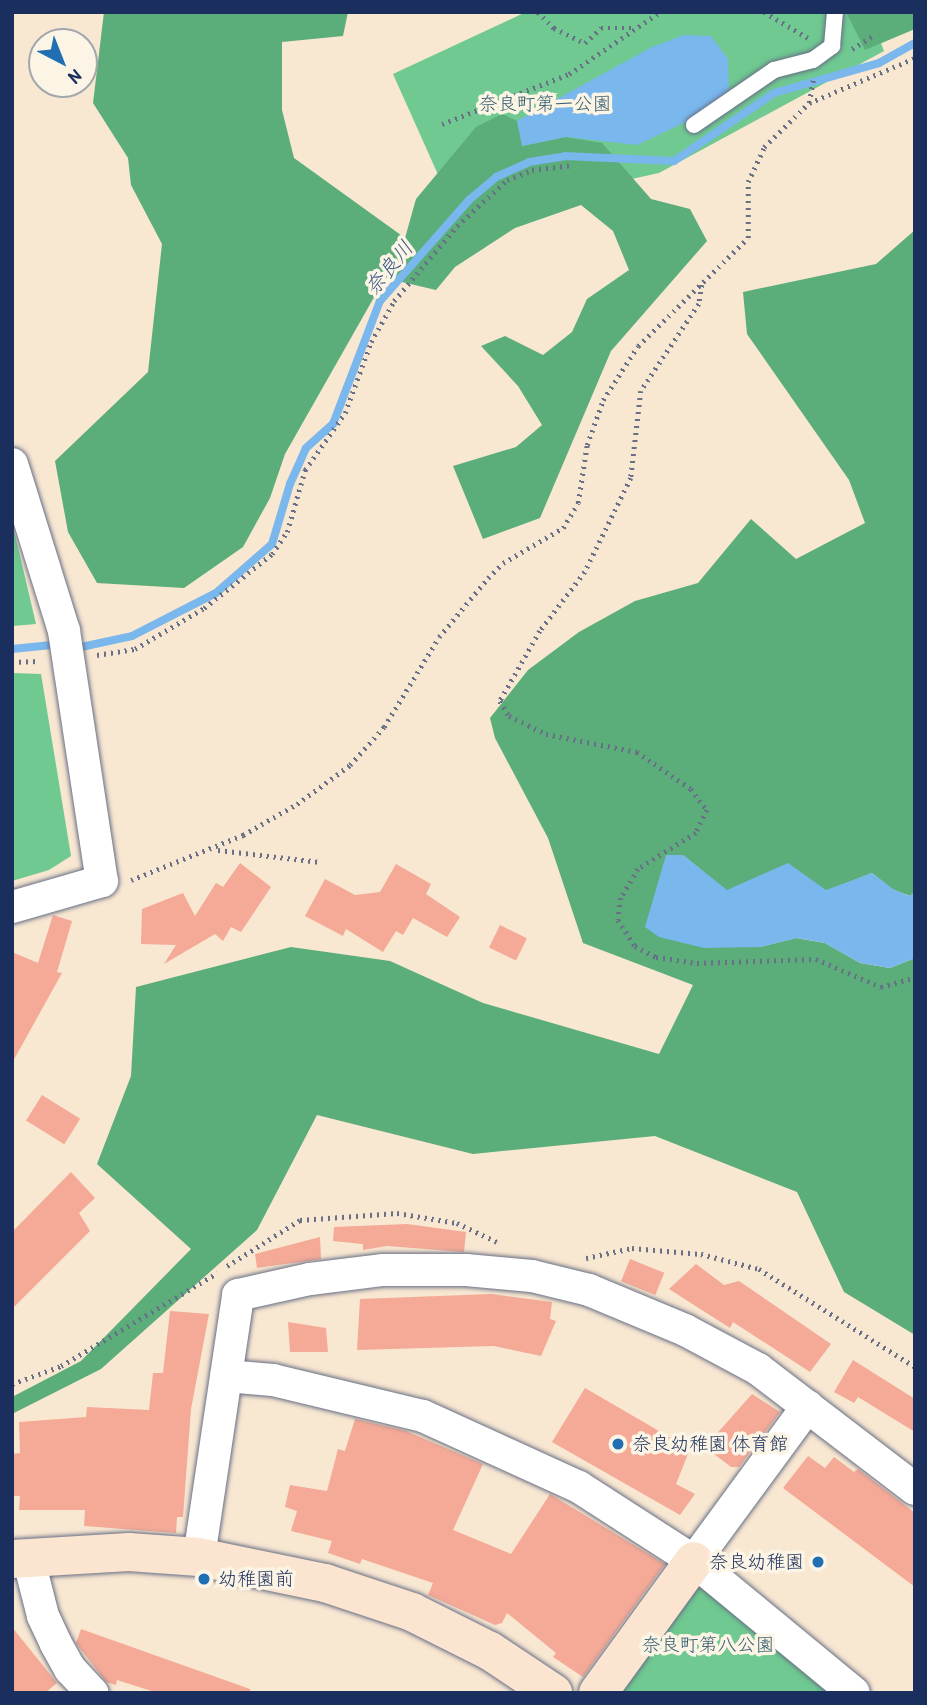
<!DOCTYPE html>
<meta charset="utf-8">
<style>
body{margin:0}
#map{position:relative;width:927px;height:1705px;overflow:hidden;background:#f8e7d1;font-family:"Patrick Hand","Klee One",sans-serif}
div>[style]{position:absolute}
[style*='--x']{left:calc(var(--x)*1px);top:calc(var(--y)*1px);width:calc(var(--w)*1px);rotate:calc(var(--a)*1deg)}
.green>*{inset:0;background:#6fc990}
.forest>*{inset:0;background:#5bad7a}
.water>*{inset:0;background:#79b7ec}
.stream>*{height:8px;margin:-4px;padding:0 4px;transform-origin:4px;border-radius:4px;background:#79b7ec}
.building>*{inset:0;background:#f4aa97;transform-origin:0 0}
.path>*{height:4.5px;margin-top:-2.25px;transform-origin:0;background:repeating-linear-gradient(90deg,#686f86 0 2px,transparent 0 7px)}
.roads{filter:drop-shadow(0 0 2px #686f86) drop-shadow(0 0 2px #686f86)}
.lane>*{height:16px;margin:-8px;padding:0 8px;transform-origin:8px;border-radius:8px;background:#fff}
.street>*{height:32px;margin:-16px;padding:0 16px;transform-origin:16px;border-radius:16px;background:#fff}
.secondary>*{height:38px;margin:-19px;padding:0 19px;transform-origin:19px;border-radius:19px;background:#fce5d0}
.dots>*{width:19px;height:19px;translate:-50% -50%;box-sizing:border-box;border:4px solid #fcf5e5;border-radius:50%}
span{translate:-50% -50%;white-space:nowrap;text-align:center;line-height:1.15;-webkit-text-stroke:7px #fcf5e5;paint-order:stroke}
.park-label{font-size:19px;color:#345d6d}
.poi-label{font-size:19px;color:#1b2f5e}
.left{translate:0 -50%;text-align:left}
.right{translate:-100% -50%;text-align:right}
.water-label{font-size:21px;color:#375889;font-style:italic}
.frame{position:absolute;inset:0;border:14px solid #1b2f5e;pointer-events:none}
.north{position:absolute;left:28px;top:28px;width:70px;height:70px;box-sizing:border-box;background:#fcf5e5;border:2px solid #a2a6af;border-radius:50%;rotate:138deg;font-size:19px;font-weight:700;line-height:28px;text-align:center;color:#1b2f5e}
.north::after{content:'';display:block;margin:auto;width:24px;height:32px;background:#1f6fb2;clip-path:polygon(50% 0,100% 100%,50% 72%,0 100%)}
</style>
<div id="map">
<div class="green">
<div style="clip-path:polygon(526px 12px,869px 12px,884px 51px,659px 173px,457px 217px,393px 74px)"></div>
<div style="clip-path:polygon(12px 522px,36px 624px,12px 626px)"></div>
<div style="clip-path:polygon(12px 673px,41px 674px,71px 856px,49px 870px,12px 881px)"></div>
<div style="clip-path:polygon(693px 1586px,709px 1586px,841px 1693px,612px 1693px)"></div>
</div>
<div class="forest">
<div style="clip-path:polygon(104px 12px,348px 12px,343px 36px,282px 42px,282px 110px,294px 158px,405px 238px,416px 199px,476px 127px,502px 114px,517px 121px,523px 146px,566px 137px,602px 143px,651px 199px,690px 209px,707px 241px,611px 351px,540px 518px,483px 539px,453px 466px,516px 447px,542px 425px,518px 386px,481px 346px,505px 336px,543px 355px,572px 332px,587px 299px,629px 270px,613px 231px,581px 205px,515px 228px,455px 267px,436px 290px,385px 278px,285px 454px,270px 498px,243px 547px,184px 588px,97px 583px,68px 532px,55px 461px,148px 372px,162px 244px,131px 185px,128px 158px,93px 103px)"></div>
<div style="clip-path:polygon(846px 12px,915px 12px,915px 29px,865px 50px)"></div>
<div style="clip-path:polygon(915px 230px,915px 892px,910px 896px,892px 889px,872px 873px,826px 891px,788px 864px,727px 891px,683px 855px,760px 947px,796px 938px,825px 943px,860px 963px,890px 968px,915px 958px,915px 1335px,844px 1292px,797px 1192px,655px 1136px,473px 1154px,317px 1115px,257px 1230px,101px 1369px,12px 1414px,12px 1397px,81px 1361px,191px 1249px,97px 1164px,131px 1076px,136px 987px,291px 947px,390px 961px,483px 1003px,659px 1054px,693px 985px,583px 943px,548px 838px,495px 738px,490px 718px,528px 670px,579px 632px,635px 601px,698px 583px,751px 519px,796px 559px,865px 523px,849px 480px,747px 334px,743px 292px,876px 264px)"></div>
</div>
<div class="water">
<div style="clip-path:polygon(684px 35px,711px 36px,728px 59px,729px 89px,709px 111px,637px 145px,566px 137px,522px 146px,517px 121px,652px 47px)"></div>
<div style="clip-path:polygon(666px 855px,683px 855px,727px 890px,788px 863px,826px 890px,872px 873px,893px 889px,909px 896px,915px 892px,915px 958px,890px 968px,860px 963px,825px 943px,797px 938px,760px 947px,704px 948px,659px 937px,645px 927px)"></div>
</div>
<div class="stream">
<div style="--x:12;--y:649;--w:40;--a:-5.7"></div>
<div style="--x:52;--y:645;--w:9;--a:21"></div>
<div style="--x:72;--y:649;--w:61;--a:-12.2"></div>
<div style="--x:132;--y:636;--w:94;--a:-27.1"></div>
<div style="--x:216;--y:593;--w:74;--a:-41.2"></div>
<div style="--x:272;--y:544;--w:63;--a:-73.3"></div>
<div style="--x:290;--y:484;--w:39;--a:-66"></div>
<div style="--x:306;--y:448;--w:36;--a:-42"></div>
<div style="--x:333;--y:424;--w:132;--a:-69.1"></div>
<div style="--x:380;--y:301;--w:135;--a:-48.6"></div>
<div style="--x:469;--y:200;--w:35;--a:-40"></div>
<div style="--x:496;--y:177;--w:36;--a:-24"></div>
<div style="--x:529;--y:162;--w:36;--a:-9"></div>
<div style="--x:565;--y:156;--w:109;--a:2.6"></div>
<div style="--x:674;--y:161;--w:121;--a:-34.2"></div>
<div style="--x:774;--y:93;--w:109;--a:-15.9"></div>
<div style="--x:879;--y:63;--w:41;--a:-29.1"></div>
</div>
<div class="building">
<div style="clip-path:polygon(240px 863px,271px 887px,241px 932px,231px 927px,223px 941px,215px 934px,164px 964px,176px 945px,141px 944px,142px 909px,183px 893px,195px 916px,216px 883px,223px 887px)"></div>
<div style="clip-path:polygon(396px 864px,431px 884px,426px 894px,460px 917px,447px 937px,413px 918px,403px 935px,396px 931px,383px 952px,346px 929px,343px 936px,305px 916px,325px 879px,355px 895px,380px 892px)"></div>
<div style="clip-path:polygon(53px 915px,72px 921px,57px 972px,62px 973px,12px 1063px,12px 952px,38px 963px)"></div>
<div style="left:500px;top:925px;width:30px;height:25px;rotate:26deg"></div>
<div style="left:42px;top:1095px;width:45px;height:30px;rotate:32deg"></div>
<div style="clip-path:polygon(71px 1172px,95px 1198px,79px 1213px,90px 1231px,12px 1309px,12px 1232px)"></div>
<div style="clip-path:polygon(407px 1224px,466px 1232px,464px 1252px,387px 1246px,363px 1250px,363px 1244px,333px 1241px,334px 1227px)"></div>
<div style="clip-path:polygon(320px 1237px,321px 1259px,257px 1268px,255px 1254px)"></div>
<div style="left:630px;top:1259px;width:37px;height:24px;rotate:22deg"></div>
<div style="clip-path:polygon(696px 1264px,724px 1285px,739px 1281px,831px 1344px,810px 1372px,733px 1322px,730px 1328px,669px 1289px)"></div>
<div style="clip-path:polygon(491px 1294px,552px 1302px,550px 1319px,556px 1321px,541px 1356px,494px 1346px,357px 1350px,360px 1299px)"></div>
<div style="clip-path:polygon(170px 1311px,209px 1314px,191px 1409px,183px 1517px,177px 1517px,176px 1533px,84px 1526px,85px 1510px,19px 1510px,20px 1496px,12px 1496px,12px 1454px,20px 1453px,19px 1422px,86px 1417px,87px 1407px,149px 1410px,153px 1373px,163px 1373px)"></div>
<div style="clip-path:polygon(288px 1322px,326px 1328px,328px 1352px,290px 1352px)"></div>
<div style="clip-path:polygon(853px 1360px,915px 1399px,915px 1432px,858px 1397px,854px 1403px,834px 1392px)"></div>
<div style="clip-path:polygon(585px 1388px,690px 1449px,676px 1484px,695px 1494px,680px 1515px,552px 1442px)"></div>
<div style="clip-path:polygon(752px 1394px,780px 1412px,739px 1467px,731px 1467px,705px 1447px)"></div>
<div style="clip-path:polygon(355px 1419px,406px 1431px,483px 1464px,453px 1530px,511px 1554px,550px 1494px,665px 1564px,583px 1677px,553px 1657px,556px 1653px,507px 1613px,502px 1623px,495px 1625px,428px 1595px,433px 1583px,362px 1559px,360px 1564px,328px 1553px,332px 1541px,291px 1531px,297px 1511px,285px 1507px,290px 1485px,327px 1491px,338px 1449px,345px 1451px)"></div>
<div style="clip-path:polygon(808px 1456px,825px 1468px,834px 1457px,854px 1472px,858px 1469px,915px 1513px,915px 1587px,783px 1488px)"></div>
<div style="clip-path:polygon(12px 1627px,57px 1683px,45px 1693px,12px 1693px)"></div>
<div style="clip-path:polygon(81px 1629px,250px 1689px,250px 1693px,158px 1693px,117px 1680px,116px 1685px,106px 1682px,76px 1643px)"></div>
</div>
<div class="path">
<div style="--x:538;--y:12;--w:23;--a:45"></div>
<div style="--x:554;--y:28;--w:34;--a:26"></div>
<div style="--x:585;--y:43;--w:22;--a:-43"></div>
<div style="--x:601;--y:28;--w:32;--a:0"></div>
<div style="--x:764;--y:12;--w:51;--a:30.6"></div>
<div style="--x:852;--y:49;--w:26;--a:-32"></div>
<div style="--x:809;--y:103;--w:23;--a:-80"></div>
<div style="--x:442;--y:124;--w:136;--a:-21.5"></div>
<div style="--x:569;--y:74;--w:110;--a:-34.3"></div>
<div style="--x:702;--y:285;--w:19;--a:99"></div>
<div style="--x:699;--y:304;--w:105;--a:123.7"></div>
<div style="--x:641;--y:391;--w:88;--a:96.6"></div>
<div style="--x:631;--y:478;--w:105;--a:116.1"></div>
<div style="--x:585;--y:572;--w:74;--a:127.3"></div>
<div style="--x:540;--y:631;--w:81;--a:119.7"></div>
<div style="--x:500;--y:701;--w:17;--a:59"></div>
<div style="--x:509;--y:716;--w:41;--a:25.9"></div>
<div style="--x:546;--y:734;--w:93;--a:11.2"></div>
<div style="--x:637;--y:752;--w:65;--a:34.4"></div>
<div style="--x:691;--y:789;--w:26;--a:53"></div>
<div style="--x:707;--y:810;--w:25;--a:116"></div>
<div style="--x:696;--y:833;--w:68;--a:148.2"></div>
<div style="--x:638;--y:869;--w:34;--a:120"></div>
<div style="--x:621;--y:898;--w:22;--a:98"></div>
<div style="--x:618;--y:920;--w:31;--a:57"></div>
<div style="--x:635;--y:946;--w:24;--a:28"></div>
<div style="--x:656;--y:957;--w:41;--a:8.3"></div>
<div style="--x:697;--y:963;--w:119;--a:-1.9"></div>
<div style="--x:816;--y:959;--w:71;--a:23.3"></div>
<div style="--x:881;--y:987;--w:35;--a:-16"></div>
<div style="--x:97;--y:655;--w:38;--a:-9"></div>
<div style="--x:135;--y:649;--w:80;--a:-30.7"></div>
<div style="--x:204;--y:608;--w:87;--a:-38.5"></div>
<div style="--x:272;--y:554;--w:27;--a:-56"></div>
<div style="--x:287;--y:532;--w:65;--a:-73.8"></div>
<div style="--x:305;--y:470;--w:70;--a:-54.9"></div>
<div style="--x:345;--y:413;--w:76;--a:-69.9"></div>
<div style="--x:371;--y:342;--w:47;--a:-60.7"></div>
<div style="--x:394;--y:301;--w:98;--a:-50"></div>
<div style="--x:457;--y:226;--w:68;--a:-42.6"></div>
<div style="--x:507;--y:180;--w:27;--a:-22"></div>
<div style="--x:532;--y:170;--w:39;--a:-7"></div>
<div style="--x:12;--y:662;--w:27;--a:-2"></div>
<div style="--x:218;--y:850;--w:103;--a:6.7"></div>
<div style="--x:131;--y:880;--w:121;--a:-21.9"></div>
<div style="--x:243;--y:835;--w:62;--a:-29.9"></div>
<div style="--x:297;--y:804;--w:66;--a:-36.3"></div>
<div style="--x:350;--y:765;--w:51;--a:-48.2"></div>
<div style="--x:384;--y:727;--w:105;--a:-58.6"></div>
<div style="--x:439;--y:637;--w:77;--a:-50.3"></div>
<div style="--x:488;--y:578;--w:21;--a:-45"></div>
<div style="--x:503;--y:563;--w:69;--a:-30.3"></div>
<div style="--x:563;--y:528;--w:29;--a:-59"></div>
<div style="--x:578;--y:503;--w:59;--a:-81.2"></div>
<div style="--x:587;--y:445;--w:48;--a:-70.4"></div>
<div style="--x:603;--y:400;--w:64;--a:-57.1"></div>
<div style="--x:638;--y:346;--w:154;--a:-44.5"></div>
<div style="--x:748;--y:238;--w:56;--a:-90"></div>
<div style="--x:748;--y:182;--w:38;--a:-65"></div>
<div style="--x:764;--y:147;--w:63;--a:-44.4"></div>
<div style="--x:809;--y:103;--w:115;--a:-23"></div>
<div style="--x:586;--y:1258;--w:47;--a:-12.3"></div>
<div style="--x:632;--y:1248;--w:69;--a:5"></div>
<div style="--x:701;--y:1254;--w:60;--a:14.5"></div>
<div style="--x:759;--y:1269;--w:184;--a:32.1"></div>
<div style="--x:227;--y:1266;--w:86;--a:-32.2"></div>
<div style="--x:300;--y:1220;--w:97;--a:-4.1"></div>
<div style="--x:397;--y:1213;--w:61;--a:9.5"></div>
<div style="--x:457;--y:1223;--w:44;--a:25.4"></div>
<div style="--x:12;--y:1384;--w:52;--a:-20.2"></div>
<div style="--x:61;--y:1366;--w:182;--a:-30.8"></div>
</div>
<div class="roads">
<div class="lane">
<div style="--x:694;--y:125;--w:97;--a:-34.5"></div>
<div style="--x:774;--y:70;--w:40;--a:-14.4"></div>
<div style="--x:813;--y:60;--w:24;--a:-36"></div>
<div style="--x:832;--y:46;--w:34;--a:-85"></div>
</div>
<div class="street">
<div style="--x:12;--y:464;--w:175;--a:72.7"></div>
<div style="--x:64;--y:631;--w:253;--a:81.4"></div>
<div style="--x:102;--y:881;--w:94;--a:163.9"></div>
<div style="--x:226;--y:1376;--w:47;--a:4.9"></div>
<div style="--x:273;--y:1380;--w:154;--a:13.5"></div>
<div style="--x:423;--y:1416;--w:171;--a:24.5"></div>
<div style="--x:579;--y:1487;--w:137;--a:32.8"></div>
<div style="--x:694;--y:1561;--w:207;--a:39.5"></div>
<div style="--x:28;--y:1557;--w:61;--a:75.7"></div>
<div style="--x:43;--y:1616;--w:31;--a:65"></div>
<div style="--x:56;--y:1644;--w:29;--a:61"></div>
<div style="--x:70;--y:1669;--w:33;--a:47"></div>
<div style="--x:199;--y:1557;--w:265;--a:-81.5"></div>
<div style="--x:238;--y:1295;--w:74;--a:-12.5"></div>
<div style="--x:310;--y:1279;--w:74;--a:-7"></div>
<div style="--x:383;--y:1270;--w:83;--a:0"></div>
<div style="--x:466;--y:1270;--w:66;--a:5.2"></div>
<div style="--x:532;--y:1276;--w:59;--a:13.8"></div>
<div style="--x:589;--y:1290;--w:104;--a:22.6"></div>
<div style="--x:685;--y:1330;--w:83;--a:28.1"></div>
<div style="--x:758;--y:1369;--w:198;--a:37.4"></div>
<div style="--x:694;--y:1561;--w:192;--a:-53.7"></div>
</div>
<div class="secondary">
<div style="--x:12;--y:1559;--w:117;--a:-3.4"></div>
<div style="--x:129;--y:1552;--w:70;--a:4.1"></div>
<div style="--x:199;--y:1557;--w:129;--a:11.7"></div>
<div style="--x:325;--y:1583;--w:92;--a:18.4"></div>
<div style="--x:412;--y:1612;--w:87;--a:26.6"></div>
<div style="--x:490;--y:1651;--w:76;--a:33.7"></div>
<div style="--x:598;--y:1693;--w:163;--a:-54"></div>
</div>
</div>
<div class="dots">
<div style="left:618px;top:1444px;background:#1f6fb2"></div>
<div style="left:818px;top:1562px;background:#1f6fb2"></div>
<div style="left:204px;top:1579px;background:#1f6fb2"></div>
</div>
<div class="park-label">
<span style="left:545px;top:104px">奈良町第一公園</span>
<span style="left:708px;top:1645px">奈良町第八公園</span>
</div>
<div class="poi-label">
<span class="left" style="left:632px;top:1444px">奈良幼稚園 体育館</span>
<span class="right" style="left:804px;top:1562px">奈良幼稚園</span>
<span class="left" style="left:218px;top:1579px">幼稚園前</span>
</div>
<div class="water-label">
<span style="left:389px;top:268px;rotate:-51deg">奈良川</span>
</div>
<div class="frame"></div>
<div class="north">N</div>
</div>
